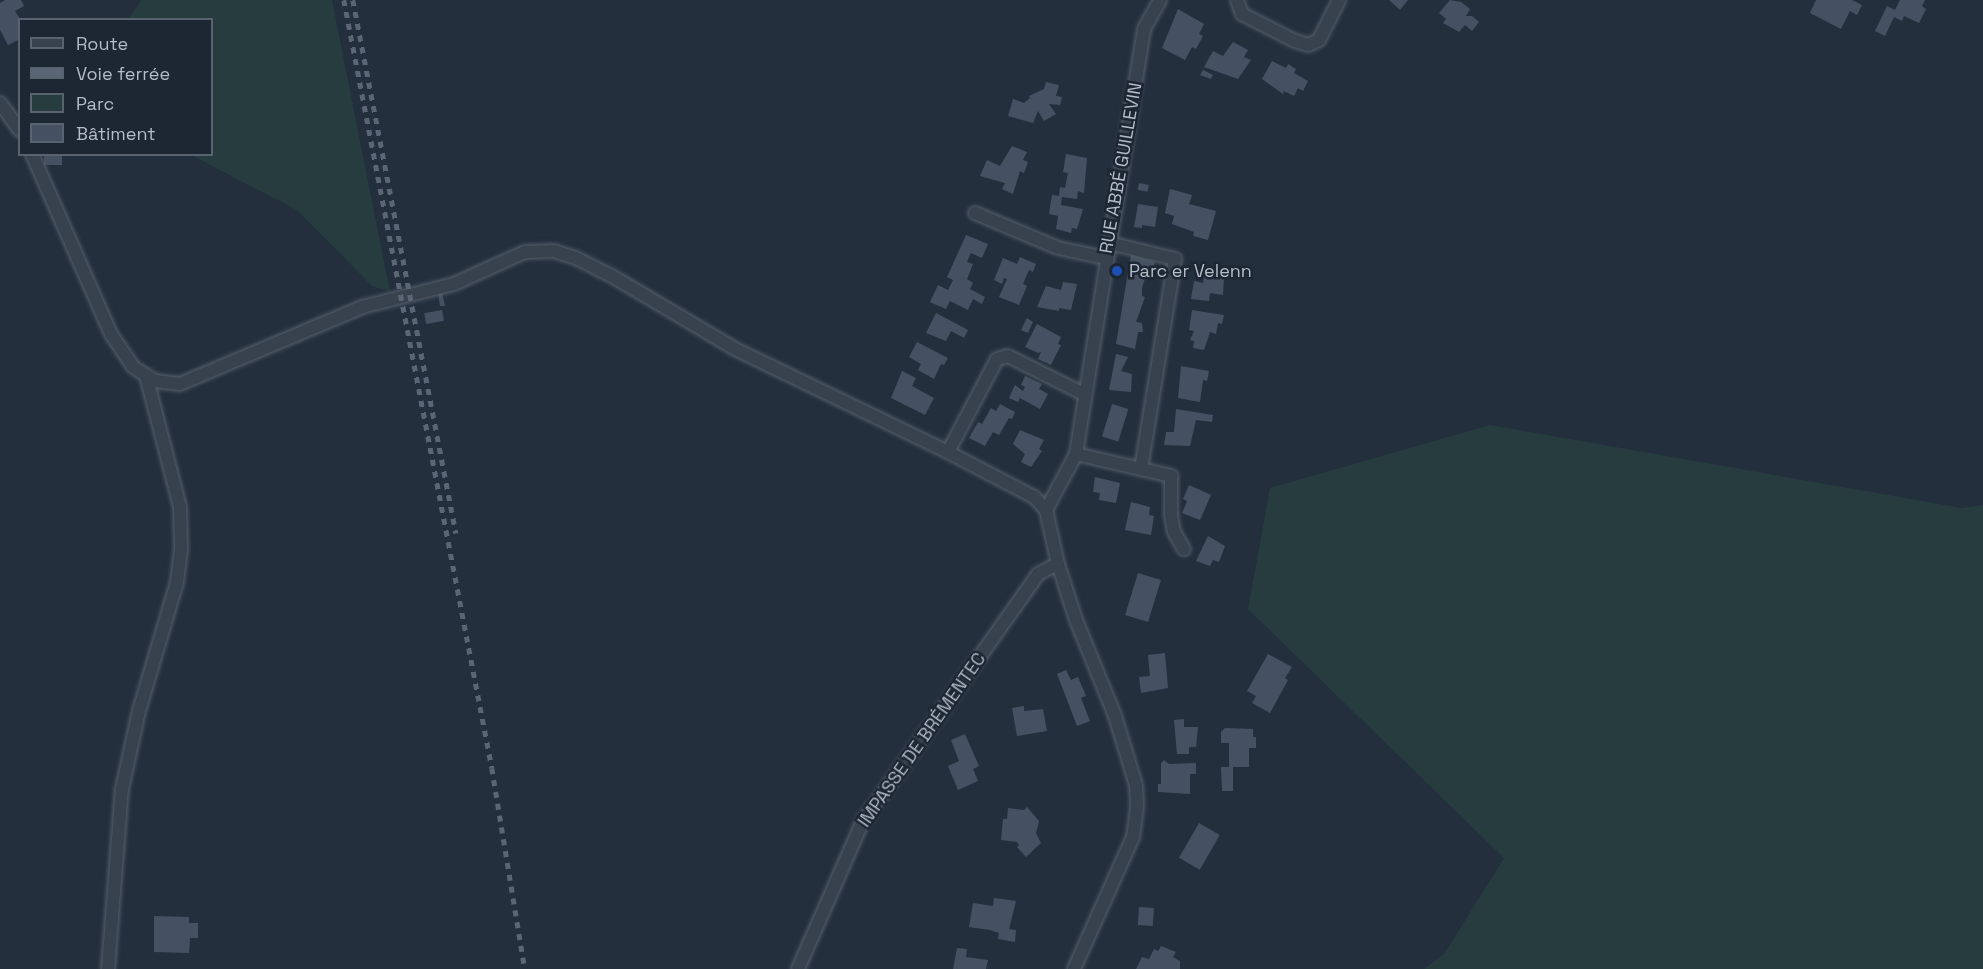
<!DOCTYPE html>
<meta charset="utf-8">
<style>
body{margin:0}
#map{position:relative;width:1983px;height:969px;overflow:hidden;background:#242f3e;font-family:"Space Grotesk",sans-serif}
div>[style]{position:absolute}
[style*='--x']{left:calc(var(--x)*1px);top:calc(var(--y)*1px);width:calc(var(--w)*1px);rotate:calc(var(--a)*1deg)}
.green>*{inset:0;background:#263c3f}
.building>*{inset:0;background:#455162;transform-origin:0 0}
.roads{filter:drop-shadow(0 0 2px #565f6c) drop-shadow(0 0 2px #565f6c)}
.minor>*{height:12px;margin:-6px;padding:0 6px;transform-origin:6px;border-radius:6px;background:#38414e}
.rail>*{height:4.5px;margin-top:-2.25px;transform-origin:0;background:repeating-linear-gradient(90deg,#5a6575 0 6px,transparent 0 12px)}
.dots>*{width:16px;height:16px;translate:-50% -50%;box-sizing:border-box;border:3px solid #1d2633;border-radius:50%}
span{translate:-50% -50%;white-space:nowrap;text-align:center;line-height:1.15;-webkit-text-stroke:5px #1d2633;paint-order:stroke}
.street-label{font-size:18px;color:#b4bcc9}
.poi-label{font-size:18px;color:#b4bcc9}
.left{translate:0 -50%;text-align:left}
.legend{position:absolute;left:18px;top:18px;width:195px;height:138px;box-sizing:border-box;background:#1d2633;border:2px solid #59626f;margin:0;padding:8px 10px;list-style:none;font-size:18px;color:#b4bcc9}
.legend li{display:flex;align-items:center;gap:12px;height:30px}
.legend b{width:30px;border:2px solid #59626f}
</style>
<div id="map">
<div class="green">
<div style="clip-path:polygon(142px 0,332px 0,390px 292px,372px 286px,297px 210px,191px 155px,212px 154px,212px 20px,128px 19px)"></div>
<div style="clip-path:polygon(1490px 425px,1962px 508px,1983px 505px,1983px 969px,1424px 969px,1444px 954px,1504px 858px,1248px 609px,1270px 488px)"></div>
</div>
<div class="building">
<div style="clip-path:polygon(5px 0,21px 0,24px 6px,15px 11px,20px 19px,20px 39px,8px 45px,0 30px,0 3px)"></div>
<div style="clip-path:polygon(1389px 0,1408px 0,1400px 10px)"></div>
<div style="clip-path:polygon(1450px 0,1461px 2px,1470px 9px,1466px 16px,1472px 16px,1479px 22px,1472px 31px,1465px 25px,1459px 32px,1443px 23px,1446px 19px,1439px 13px)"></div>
<div style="clip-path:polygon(1816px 0,1852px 0,1862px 5px,1857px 15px,1850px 11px,1841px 29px,1810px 13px)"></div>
<div style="clip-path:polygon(1900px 0,1925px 0,1922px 6px,1926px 9px,1919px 23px,1904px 16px,1902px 21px,1894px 17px,1885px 36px,1875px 31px,1887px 6px,1895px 10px)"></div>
<div style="clip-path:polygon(1178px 9px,1204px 24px,1199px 34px,1203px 36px,1196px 49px,1192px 47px,1185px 60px,1162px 48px)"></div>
<div style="clip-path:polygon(1233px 42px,1248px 50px,1244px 57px,1251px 60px,1238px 79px,1204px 67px,1213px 51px,1223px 56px)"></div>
<div style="clip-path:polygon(1272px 61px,1286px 68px,1288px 64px,1296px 69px,1294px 73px,1308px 81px,1303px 91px,1298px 88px,1294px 96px,1284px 91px,1283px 94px,1262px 79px)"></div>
<div style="clip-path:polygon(1203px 70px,1213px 75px,1211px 79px,1200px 75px)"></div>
<div style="clip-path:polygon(1046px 82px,1059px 85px,1056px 96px,1062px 97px,1060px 105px,1049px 104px,1056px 114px,1044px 121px,1038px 111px,1033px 123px,1008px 116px,1013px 99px,1024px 103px,1030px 98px,1029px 96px,1044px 89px)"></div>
<div style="clip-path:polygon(1012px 146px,1027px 152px,1023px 160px,1028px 162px,1024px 173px,1020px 171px,1013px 194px,1002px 189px,1005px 183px,980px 176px,987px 160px,1000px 166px)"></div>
<div style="left:44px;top:154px;width:18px;height:11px"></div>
<div style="clip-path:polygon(1066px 154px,1087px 158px,1084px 193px,1078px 191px,1077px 199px,1062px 197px,1061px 205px,1083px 209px,1077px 229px,1072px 228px,1071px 233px,1056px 229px,1058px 216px,1049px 214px,1052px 195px,1059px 196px,1060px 187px,1065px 188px,1068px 173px,1063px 172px)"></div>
<div style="left:1139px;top:183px;width:10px;height:7px;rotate:11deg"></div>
<div style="clip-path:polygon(1170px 189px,1192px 195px,1189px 204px,1216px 211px,1208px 240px,1193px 236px,1194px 232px,1172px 224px,1174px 216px,1165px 213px)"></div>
<div style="clip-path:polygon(1138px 204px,1158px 207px,1155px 227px,1142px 225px,1142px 228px,1134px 227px)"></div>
<div style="clip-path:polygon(966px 235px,988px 244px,982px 258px,971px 253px,967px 262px,973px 264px,967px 279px,973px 283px,970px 289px,985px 297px,982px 304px,973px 299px,968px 310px,950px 301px,946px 309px,930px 302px,938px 285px,948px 290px,953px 280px,947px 277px)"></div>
<div style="clip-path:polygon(1131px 255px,1155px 262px,1152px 273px,1147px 272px,1142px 288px,1142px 296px,1145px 297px,1136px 322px,1142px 323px,1143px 332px,1138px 332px,1135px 349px,1116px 344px)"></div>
<div style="clip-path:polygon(1020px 257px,1036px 264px,1033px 272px,1029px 270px,1023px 284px,1027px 286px,1019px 305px,999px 297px,1007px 279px,1004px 278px,1002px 284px,994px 280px,1003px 258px,1017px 264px)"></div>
<div style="clip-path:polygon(1205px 271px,1224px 276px,1223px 295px,1210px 293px,1209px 301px,1191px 299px,1194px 281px,1203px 283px)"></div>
<div style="clip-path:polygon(1063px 282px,1077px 284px,1071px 310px,1059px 308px,1059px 311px,1037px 307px,1046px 286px,1061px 290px)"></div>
<div style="clip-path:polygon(442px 292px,445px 306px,440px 306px,438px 293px)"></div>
<div style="left:442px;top:310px;width:11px;height:18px;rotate:80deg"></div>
<div style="clip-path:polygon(1192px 310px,1224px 315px,1222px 324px,1218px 323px,1216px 334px,1210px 332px,1204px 350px,1193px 348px,1194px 341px,1190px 340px,1194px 331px,1189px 330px)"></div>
<div style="clip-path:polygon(936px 313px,968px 330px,964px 338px,951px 331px,946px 341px,926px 333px)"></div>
<div style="clip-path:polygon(1027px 318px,1033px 322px,1028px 333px,1021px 330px)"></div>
<div style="clip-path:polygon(1037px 324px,1061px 337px,1058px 344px,1061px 345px,1051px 365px,1038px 359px,1041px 352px,1038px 353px,1025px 347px)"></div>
<div style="clip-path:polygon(917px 342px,948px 358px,944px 365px,941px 364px,934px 379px,918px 370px,921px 364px,909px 357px)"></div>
<div style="clip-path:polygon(1116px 354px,1128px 357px,1121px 371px,1132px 374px,1131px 392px,1109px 390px)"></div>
<div style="clip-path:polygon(1181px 366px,1209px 371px,1207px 381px,1203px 380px,1200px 402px,1178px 398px)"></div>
<div style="clip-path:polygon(902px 371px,916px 378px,912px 386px,934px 398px,925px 415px,891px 398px)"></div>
<div style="clip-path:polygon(1025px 376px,1042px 384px,1039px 389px,1048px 394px,1040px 409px,1020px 398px,1018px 402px,1009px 398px,1015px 385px,1023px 391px,1025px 387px,1021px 385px)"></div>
<div style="clip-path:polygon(1000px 404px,1015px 412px,1012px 419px,1009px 418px,999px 435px,993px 432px,985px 446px,969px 438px,978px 422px,982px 424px,991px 408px,996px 411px)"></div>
<div style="left:1112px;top:404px;width:17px;height:34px;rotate:17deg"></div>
<div style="clip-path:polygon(1176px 409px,1213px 415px,1212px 422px,1196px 420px,1190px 446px,1164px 445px,1166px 432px,1174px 432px)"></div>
<div style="clip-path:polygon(1020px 430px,1044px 440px,1039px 449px,1042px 451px,1031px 467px,1021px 462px,1025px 454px,1013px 444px)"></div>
<div style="clip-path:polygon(1095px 477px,1120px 483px,1116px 503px,1099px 500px,1100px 493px,1093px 492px)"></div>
<div style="clip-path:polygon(1189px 485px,1211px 495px,1200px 520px,1182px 513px,1187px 501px,1183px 499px)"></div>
<div style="clip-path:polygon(1131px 502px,1150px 507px,1149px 515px,1154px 516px,1151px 535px,1125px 530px)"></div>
<div style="clip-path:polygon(1208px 536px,1225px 546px,1219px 562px,1213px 560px,1210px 566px,1196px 561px)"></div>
<div style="left:1138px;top:573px;width:24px;height:44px;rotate:17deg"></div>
<div style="clip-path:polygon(1165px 653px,1168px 688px,1141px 693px,1139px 677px,1150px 676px,1148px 655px)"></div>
<div style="clip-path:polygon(1268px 654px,1292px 667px,1285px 678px,1288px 680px,1270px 713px,1252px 703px,1256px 696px,1247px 691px)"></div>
<div style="clip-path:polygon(1066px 670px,1071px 680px,1078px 677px,1086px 696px,1081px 698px,1090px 721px,1077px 726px,1057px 674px)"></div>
<div style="clip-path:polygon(1024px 706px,1024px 711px,1043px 709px,1047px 731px,1017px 736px,1012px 708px)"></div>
<div style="clip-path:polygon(1184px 719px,1184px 727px,1198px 727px,1196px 747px,1189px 747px,1189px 754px,1177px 754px,1174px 720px)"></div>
<div style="clip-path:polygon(1225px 728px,1253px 729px,1253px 737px,1256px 737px,1256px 748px,1249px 748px,1249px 767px,1233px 767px,1233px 791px,1222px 791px,1221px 767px,1229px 767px,1229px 743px,1221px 743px,1221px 732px)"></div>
<div style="clip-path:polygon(965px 734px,979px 766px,973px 769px,978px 781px,958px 790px,948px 766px,959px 761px,951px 740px)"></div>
<div style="clip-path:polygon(1164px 760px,1169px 764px,1196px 763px,1196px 774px,1190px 774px,1190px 794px,1158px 792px,1158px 784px,1161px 784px,1161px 763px)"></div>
<div style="clip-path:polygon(1027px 807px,1039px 821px,1036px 833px,1041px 843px,1026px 857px,1017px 847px,1019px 845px,1017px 842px,1001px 840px,1003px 819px,1007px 819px,1008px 808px,1024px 810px)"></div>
<div style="left:1199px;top:823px;width:24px;height:40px;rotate:30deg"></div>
<div style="clip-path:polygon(994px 898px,1016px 901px,1009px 929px,1016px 930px,1015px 942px,998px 939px,999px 933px,990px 930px,969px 927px,973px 903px,993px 906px)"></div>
<div style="left:1139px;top:907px;width:15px;height:18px;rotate:4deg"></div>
<div style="clip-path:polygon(154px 916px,189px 917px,189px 923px,198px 923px,198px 938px,190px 938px,189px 953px,154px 952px)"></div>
<div style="clip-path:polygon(1161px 946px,1176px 952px,1173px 957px,1180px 961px,1180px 969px,1136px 969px,1142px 957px,1149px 959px,1154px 949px,1158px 951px)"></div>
<div style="clip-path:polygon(957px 948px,967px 949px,966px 957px,988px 960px,986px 969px,953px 969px)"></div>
</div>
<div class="roads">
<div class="minor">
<div style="--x:1237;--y:0;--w:15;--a:70"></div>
<div style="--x:1242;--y:14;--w:59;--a:27"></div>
<div style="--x:1295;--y:41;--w:14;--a:17"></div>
<div style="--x:1308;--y:45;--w:12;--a:-24"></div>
<div style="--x:1319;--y:40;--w:45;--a:-63.4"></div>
<div style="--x:0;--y:103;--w:34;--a:54"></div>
<div style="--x:32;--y:154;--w:197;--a:66.3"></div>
<div style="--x:111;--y:334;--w:40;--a:56"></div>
<div style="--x:133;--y:367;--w:26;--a:32"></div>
<div style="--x:155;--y:381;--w:25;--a:7"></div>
<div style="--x:180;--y:384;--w:198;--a:-22.9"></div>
<div style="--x:362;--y:307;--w:95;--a:-14"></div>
<div style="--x:454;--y:284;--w:78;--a:-24.3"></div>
<div style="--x:525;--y:252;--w:29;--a:-2"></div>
<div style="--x:554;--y:251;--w:23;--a:18"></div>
<div style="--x:576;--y:258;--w:38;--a:27"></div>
<div style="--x:610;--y:275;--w:145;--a:30.6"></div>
<div style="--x:735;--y:349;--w:232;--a:25.8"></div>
<div style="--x:944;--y:450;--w:102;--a:27.6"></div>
<div style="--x:1034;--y:497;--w:18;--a:47"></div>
<div style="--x:1046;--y:510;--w:55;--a:77.5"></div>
<div style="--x:1058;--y:564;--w:59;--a:72.2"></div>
<div style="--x:1076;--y:620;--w:104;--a:67.9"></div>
<div style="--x:1115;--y:716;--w:72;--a:73.1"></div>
<div style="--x:1136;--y:785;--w:21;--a:87"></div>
<div style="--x:1137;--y:806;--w:31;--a:97"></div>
<div style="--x:1133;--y:837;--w:145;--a:114.1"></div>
<div style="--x:975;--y:213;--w:90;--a:22.9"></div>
<div style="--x:1058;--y:248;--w:49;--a:11.8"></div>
<div style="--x:1109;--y:243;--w:68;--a:13.6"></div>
<div style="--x:1175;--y:259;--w:213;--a:99.2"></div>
<div style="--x:948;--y:452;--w:105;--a:-62.2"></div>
<div style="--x:997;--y:359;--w:11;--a:-15"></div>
<div style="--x:1008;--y:356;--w:85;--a:26.6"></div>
<div style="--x:1076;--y:454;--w:98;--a:13"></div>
<div style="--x:1171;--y:476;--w:39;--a:90"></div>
<div style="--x:1171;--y:515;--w:17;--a:80"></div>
<div style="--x:1174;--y:532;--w:20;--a:60"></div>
<div style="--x:1046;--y:510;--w:64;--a:-61.8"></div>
<div style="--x:1076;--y:454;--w:430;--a:-80.9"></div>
<div style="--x:1144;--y:29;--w:33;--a:-61"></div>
<div style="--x:108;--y:969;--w:181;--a:-85.6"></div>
<div style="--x:122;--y:789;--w:80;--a:-77.7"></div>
<div style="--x:139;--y:711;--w:134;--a:-73.6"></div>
<div style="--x:177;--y:582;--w:35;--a:-83"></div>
<div style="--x:181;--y:547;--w:40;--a:-91.4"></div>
<div style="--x:180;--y:507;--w:135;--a:-104.5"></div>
<div style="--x:798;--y:969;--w:159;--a:-66.3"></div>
<div style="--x:862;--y:823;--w:305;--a:-54.7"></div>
<div style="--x:1038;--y:574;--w:22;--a:-27"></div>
</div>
</div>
<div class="rail">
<div style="--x:344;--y:0;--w:782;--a:79.09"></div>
<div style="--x:492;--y:768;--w:204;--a:80.7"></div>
<div style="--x:353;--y:0;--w:543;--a:79.06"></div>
</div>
<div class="dots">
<div style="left:1117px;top:271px;background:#1a4fb4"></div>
</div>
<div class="street-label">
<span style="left:1121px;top:168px;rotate:-80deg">RUE ABBÉ GUILLEVIN</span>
<span style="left:922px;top:740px;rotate:-55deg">IMPASSE DE BRÉMENTEC</span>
</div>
<div class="poi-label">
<span class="left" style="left:1129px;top:271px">Parc er Velenn</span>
</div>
<ul class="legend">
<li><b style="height:8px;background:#38414e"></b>Route</li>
<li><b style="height:8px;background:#5a6575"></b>Voie ferrée</li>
<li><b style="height:16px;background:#263c3f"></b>Parc</li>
<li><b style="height:16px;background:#455162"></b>Bâtiment</li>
</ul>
</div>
